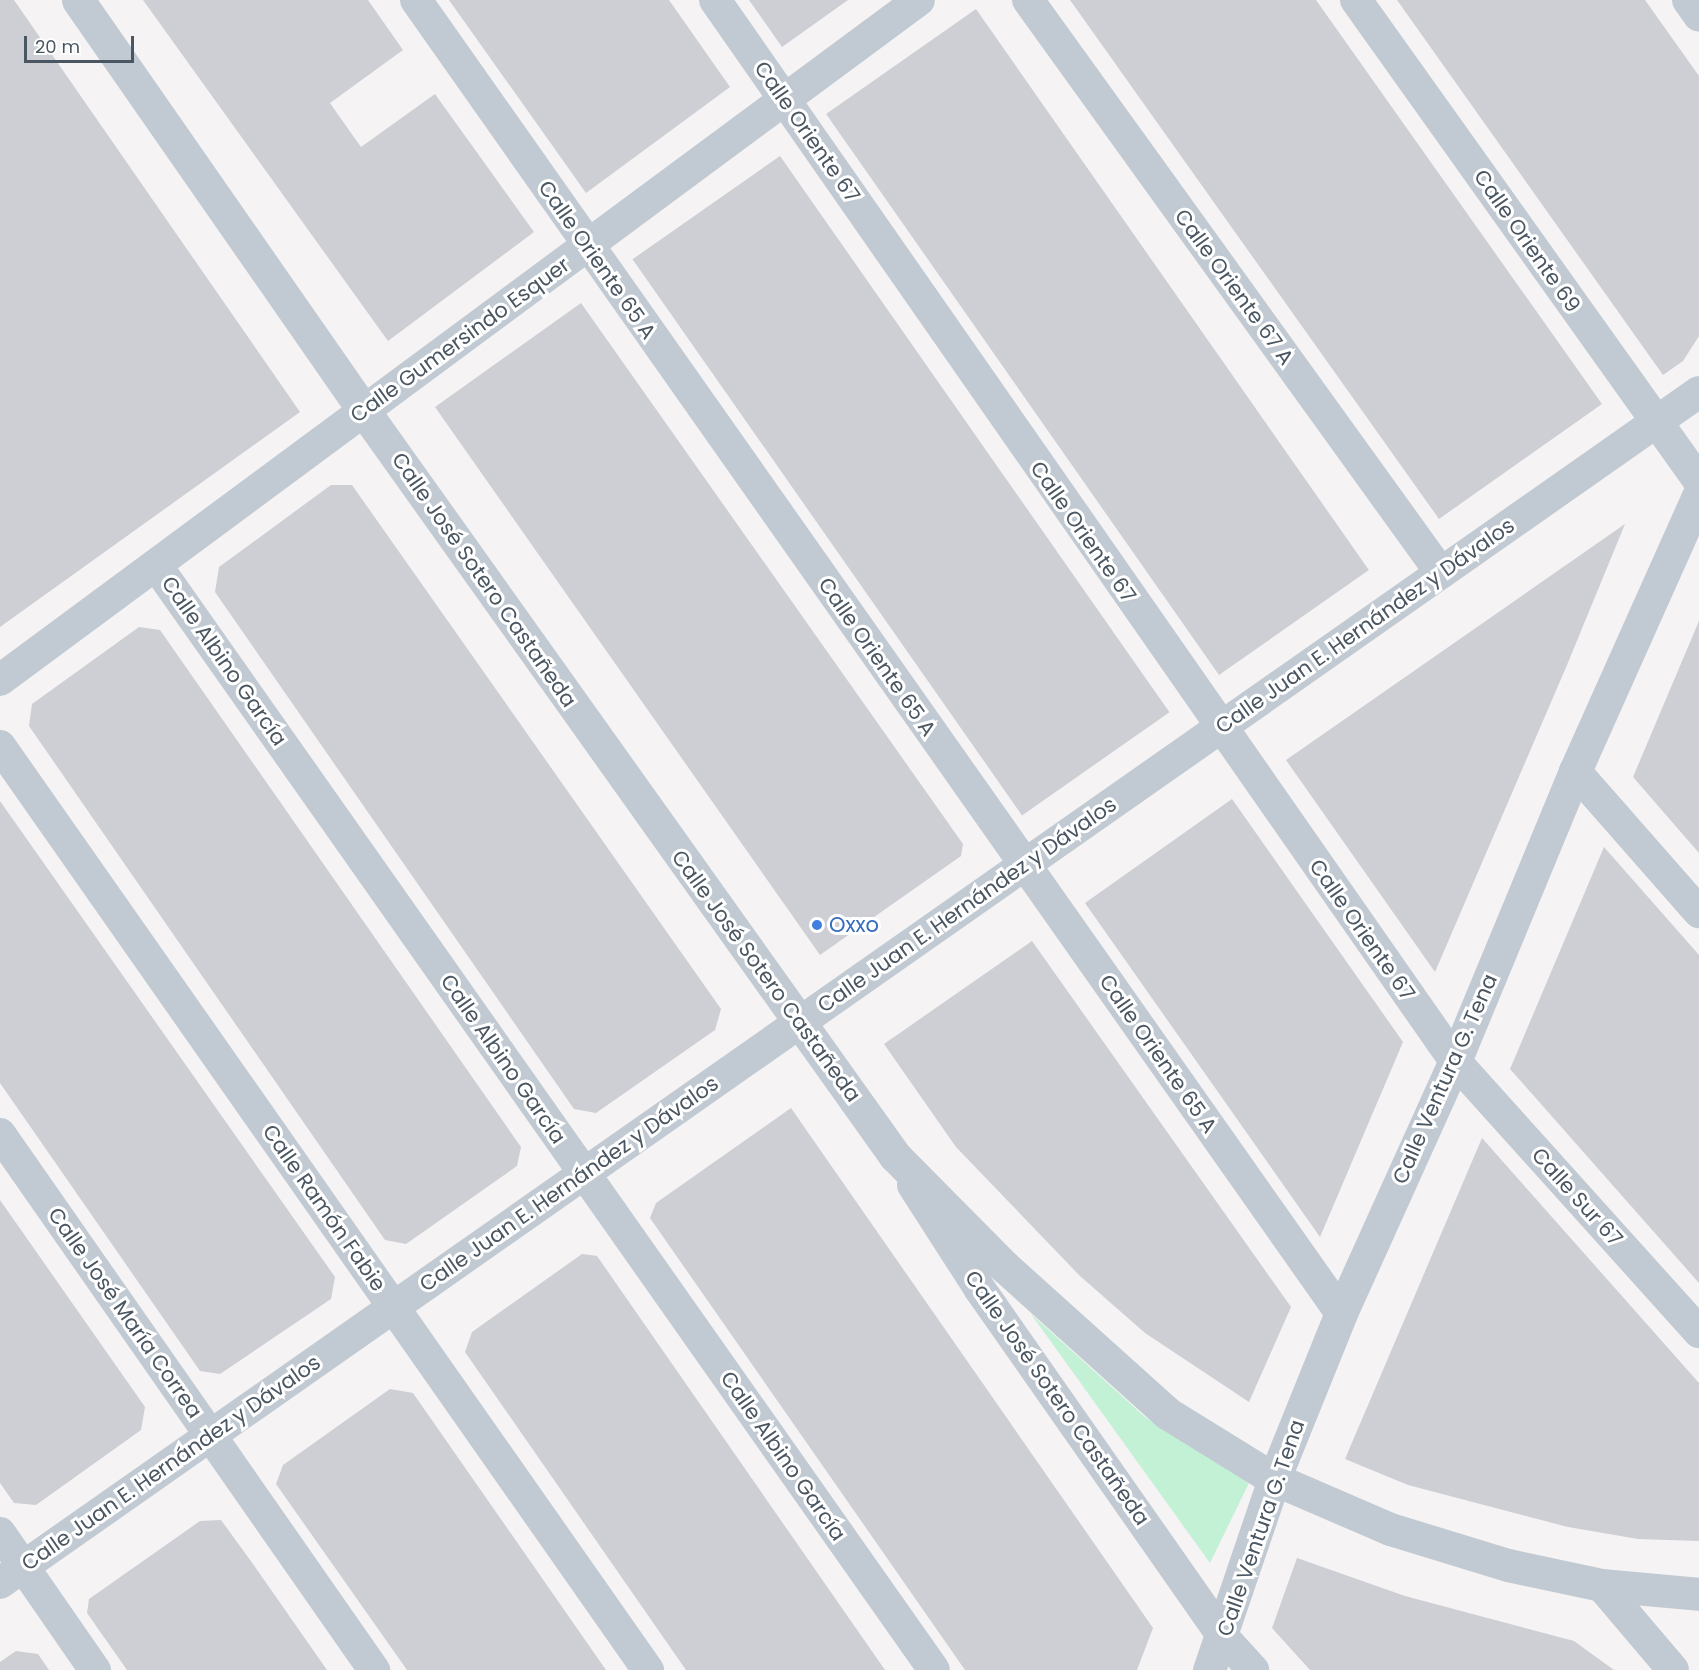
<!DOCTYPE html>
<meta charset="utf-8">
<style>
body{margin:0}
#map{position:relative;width:1699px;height:1670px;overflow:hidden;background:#f5f3f3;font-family:Poppins,sans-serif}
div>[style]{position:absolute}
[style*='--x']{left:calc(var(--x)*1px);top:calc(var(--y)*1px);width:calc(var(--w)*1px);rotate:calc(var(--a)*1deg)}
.green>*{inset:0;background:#c3f1d5}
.building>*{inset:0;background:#cdcfd5;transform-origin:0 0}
.minor>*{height:32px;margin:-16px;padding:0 16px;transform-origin:16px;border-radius:16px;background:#c1cad2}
.tertiary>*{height:33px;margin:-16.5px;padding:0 16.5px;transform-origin:16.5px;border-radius:16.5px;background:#c1cad2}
.dots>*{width:16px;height:16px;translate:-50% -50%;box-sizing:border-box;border:3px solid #fff;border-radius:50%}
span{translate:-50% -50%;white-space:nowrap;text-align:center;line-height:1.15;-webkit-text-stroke:6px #fff;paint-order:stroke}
.street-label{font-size:21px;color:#4a5661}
.shop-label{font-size:21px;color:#366cbe}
.left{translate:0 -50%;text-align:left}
.scale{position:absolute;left:24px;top:36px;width:110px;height:27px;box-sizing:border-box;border:3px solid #4a5661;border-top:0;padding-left:8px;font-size:18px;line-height:21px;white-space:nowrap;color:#4a5661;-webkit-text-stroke:4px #fff;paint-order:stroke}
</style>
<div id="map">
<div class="green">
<div style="clip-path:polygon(1031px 1314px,1145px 1417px,1249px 1483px,1210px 1563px)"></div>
</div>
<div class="building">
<div style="clip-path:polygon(0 0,14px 0,300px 412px,0 627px)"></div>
<div style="clip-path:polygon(143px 0,368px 0,403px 50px,330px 103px,339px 116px,361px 147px,435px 94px,534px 232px,388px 341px)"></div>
<div style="clip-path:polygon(449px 0,669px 0,730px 87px,586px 193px)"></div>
<div style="clip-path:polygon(749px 0,848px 0,782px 47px)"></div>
<div style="clip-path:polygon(1070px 0,1316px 0,1602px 404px,1439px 519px)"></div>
<div style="clip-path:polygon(1397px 0,1645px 0,1699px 76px,1699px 336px,1683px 361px,1663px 375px)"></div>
<div style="left:976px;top:9px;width:685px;height:183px;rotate:55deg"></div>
<div style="left:780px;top:156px;width:679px;height:180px;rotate:55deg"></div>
<div style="clip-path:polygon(581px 303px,963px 844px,961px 856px,820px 955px,435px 407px)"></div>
<div style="clip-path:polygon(331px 485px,352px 485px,721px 1009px,715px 1030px,596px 1113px,574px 1109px,215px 592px,219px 567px)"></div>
<div style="clip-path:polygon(1625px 524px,1567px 665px,1435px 972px,1286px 760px)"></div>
<div style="clip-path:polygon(1699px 621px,1699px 853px,1633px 777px)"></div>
<div style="clip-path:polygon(139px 627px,160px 630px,521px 1147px,517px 1166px,406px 1244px,385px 1240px,29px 726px,32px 704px)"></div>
<div style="clip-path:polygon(1232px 799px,1403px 1042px,1320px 1237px,1085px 903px)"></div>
<div style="clip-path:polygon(0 801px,335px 1277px,331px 1299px,220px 1374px,200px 1371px,0 1083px)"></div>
<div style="clip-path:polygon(1604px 847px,1699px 955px,1699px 1283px,1510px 1069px)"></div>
<div style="clip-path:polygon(1032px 941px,1291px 1307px,1249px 1402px,1145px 1333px,1080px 1276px,956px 1147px,884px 1044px)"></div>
<div style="clip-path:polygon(791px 1108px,1153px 1628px,1137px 1670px,965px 1670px,650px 1218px,656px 1203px)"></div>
<div style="clip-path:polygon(1482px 1138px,1699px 1383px,1699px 1541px,1638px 1539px,1568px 1527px,1408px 1485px,1345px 1459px)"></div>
<div style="clip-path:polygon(0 1200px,145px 1407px,141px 1430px,36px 1505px,14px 1503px,0 1483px)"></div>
<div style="clip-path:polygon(582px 1254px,597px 1256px,885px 1670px,686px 1670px,465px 1352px,472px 1332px)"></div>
<div style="clip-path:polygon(390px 1389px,413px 1393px,606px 1670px,407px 1670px,276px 1484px,283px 1465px)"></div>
<div style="clip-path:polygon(221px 1520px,253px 1564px,327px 1670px,127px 1670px,87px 1613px,89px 1599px,200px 1521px)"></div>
<div style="clip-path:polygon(1297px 1558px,1405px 1596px,1574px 1641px,1614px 1670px,1310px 1670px,1272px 1628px)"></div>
<div style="clip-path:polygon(16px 1651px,38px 1654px,49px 1670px,0 1670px,0 1662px)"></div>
</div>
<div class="minor">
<div style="--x:416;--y:0;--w:1606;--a:54.84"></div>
<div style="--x:715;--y:0;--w:1294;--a:55.11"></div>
<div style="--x:1455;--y:1061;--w:365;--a:48"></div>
<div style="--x:1028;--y:0;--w:706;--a:54.22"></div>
<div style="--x:1356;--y:0;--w:591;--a:54.51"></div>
<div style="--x:1688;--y:0;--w:19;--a:55"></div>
<div style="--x:156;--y:565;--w:1351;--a:54.85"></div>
<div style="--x:0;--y:680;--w:1143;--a:-36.5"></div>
<div style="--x:0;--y:746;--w:1129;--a:54.96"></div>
<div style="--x:1575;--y:771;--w:188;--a:48.7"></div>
<div style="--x:0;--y:1134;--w:654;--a:55.09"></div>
<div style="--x:913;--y:1185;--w:122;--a:57.3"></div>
<div style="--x:979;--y:1288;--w:426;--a:55"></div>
<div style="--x:1223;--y:1637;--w:45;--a:47.7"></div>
<div style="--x:0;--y:1533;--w:167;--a:55.3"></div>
<div style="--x:0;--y:1583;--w:2075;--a:-35.03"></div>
<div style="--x:1601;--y:1585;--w:111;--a:49.7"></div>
</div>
<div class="tertiary">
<div style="--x:78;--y:0;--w:501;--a:55.17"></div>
<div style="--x:364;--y:411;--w:915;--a:54.52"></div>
<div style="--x:895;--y:1156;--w:156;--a:45.3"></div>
<div style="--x:1005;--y:1267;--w:218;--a:42"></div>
<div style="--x:1167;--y:1413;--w:126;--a:31.7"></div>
<div style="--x:1274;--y:1479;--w:126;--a:23.3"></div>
<div style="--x:1390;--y:1529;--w:123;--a:17"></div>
<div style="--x:1508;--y:1565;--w:95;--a:12.1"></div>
<div style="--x:1601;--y:1585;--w:98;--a:5.2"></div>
<div style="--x:1209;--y:1670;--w:202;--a:-71.2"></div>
<div style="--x:1274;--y:1479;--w:179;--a:-68"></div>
<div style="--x:1341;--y:1313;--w:277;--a:-65.7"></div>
<div style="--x:1455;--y:1061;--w:314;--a:-67.5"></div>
<div style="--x:1575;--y:771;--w:303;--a:-65.9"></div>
</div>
<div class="dots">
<div style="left:817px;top:925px;background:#3f7fe0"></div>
</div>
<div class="street-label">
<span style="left:807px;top:132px;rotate:55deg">Calle Oriente 67</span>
<span style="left:1527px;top:241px;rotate:55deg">Calle Oriente 69</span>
<span style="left:597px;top:260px;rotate:55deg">Calle Oriente 65 A</span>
<span style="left:1234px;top:287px;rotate:54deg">Calle Oriente 67 A</span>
<span style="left:460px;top:340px;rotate:-36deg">Calle Gumersindo Esquer</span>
<span style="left:1083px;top:532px;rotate:55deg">Calle Oriente 67</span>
<span style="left:484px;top:580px;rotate:55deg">Calle José Sotero Castañeda</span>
<span style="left:1365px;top:626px;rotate:-35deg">Calle Juan E. Hernández y Dávalos</span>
<span style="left:877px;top:657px;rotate:55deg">Calle Oriente 65 A</span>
<span style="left:224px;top:661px;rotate:55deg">Calle Albino García</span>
<span style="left:967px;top:905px;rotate:-35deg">Calle Juan E. Hernández y Dávalos</span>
<span style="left:1362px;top:930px;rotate:55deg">Calle Oriente 67</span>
<span style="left:766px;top:976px;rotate:54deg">Calle José Sotero Castañeda</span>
<span style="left:1158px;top:1054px;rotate:55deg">Calle Oriente 65 A</span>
<span style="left:503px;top:1059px;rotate:55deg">Calle Albino García</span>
<span style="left:1445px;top:1079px;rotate:-66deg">Calle Ventura G. Tena</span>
<span style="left:569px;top:1184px;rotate:-35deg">Calle Juan E. Hernández y Dávalos</span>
<span style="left:1577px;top:1197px;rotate:48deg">Calle Sur 67</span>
<span style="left:324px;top:1208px;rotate:55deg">Calle Ramón Fabie</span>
<span style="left:125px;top:1313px;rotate:55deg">Calle José María Correa</span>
<span style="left:1057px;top:1398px;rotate:55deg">Calle José Sotero Castañeda</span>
<span style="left:783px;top:1456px;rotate:55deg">Calle Albino García</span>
<span style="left:171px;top:1463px;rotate:-35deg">Calle Juan E. Hernández y Dávalos</span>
<span style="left:1261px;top:1528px;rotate:-71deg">Calle Ventura G. Tena</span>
</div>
<div class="shop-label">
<span class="left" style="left:829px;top:925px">Oxxo</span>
</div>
<div class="scale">20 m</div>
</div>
